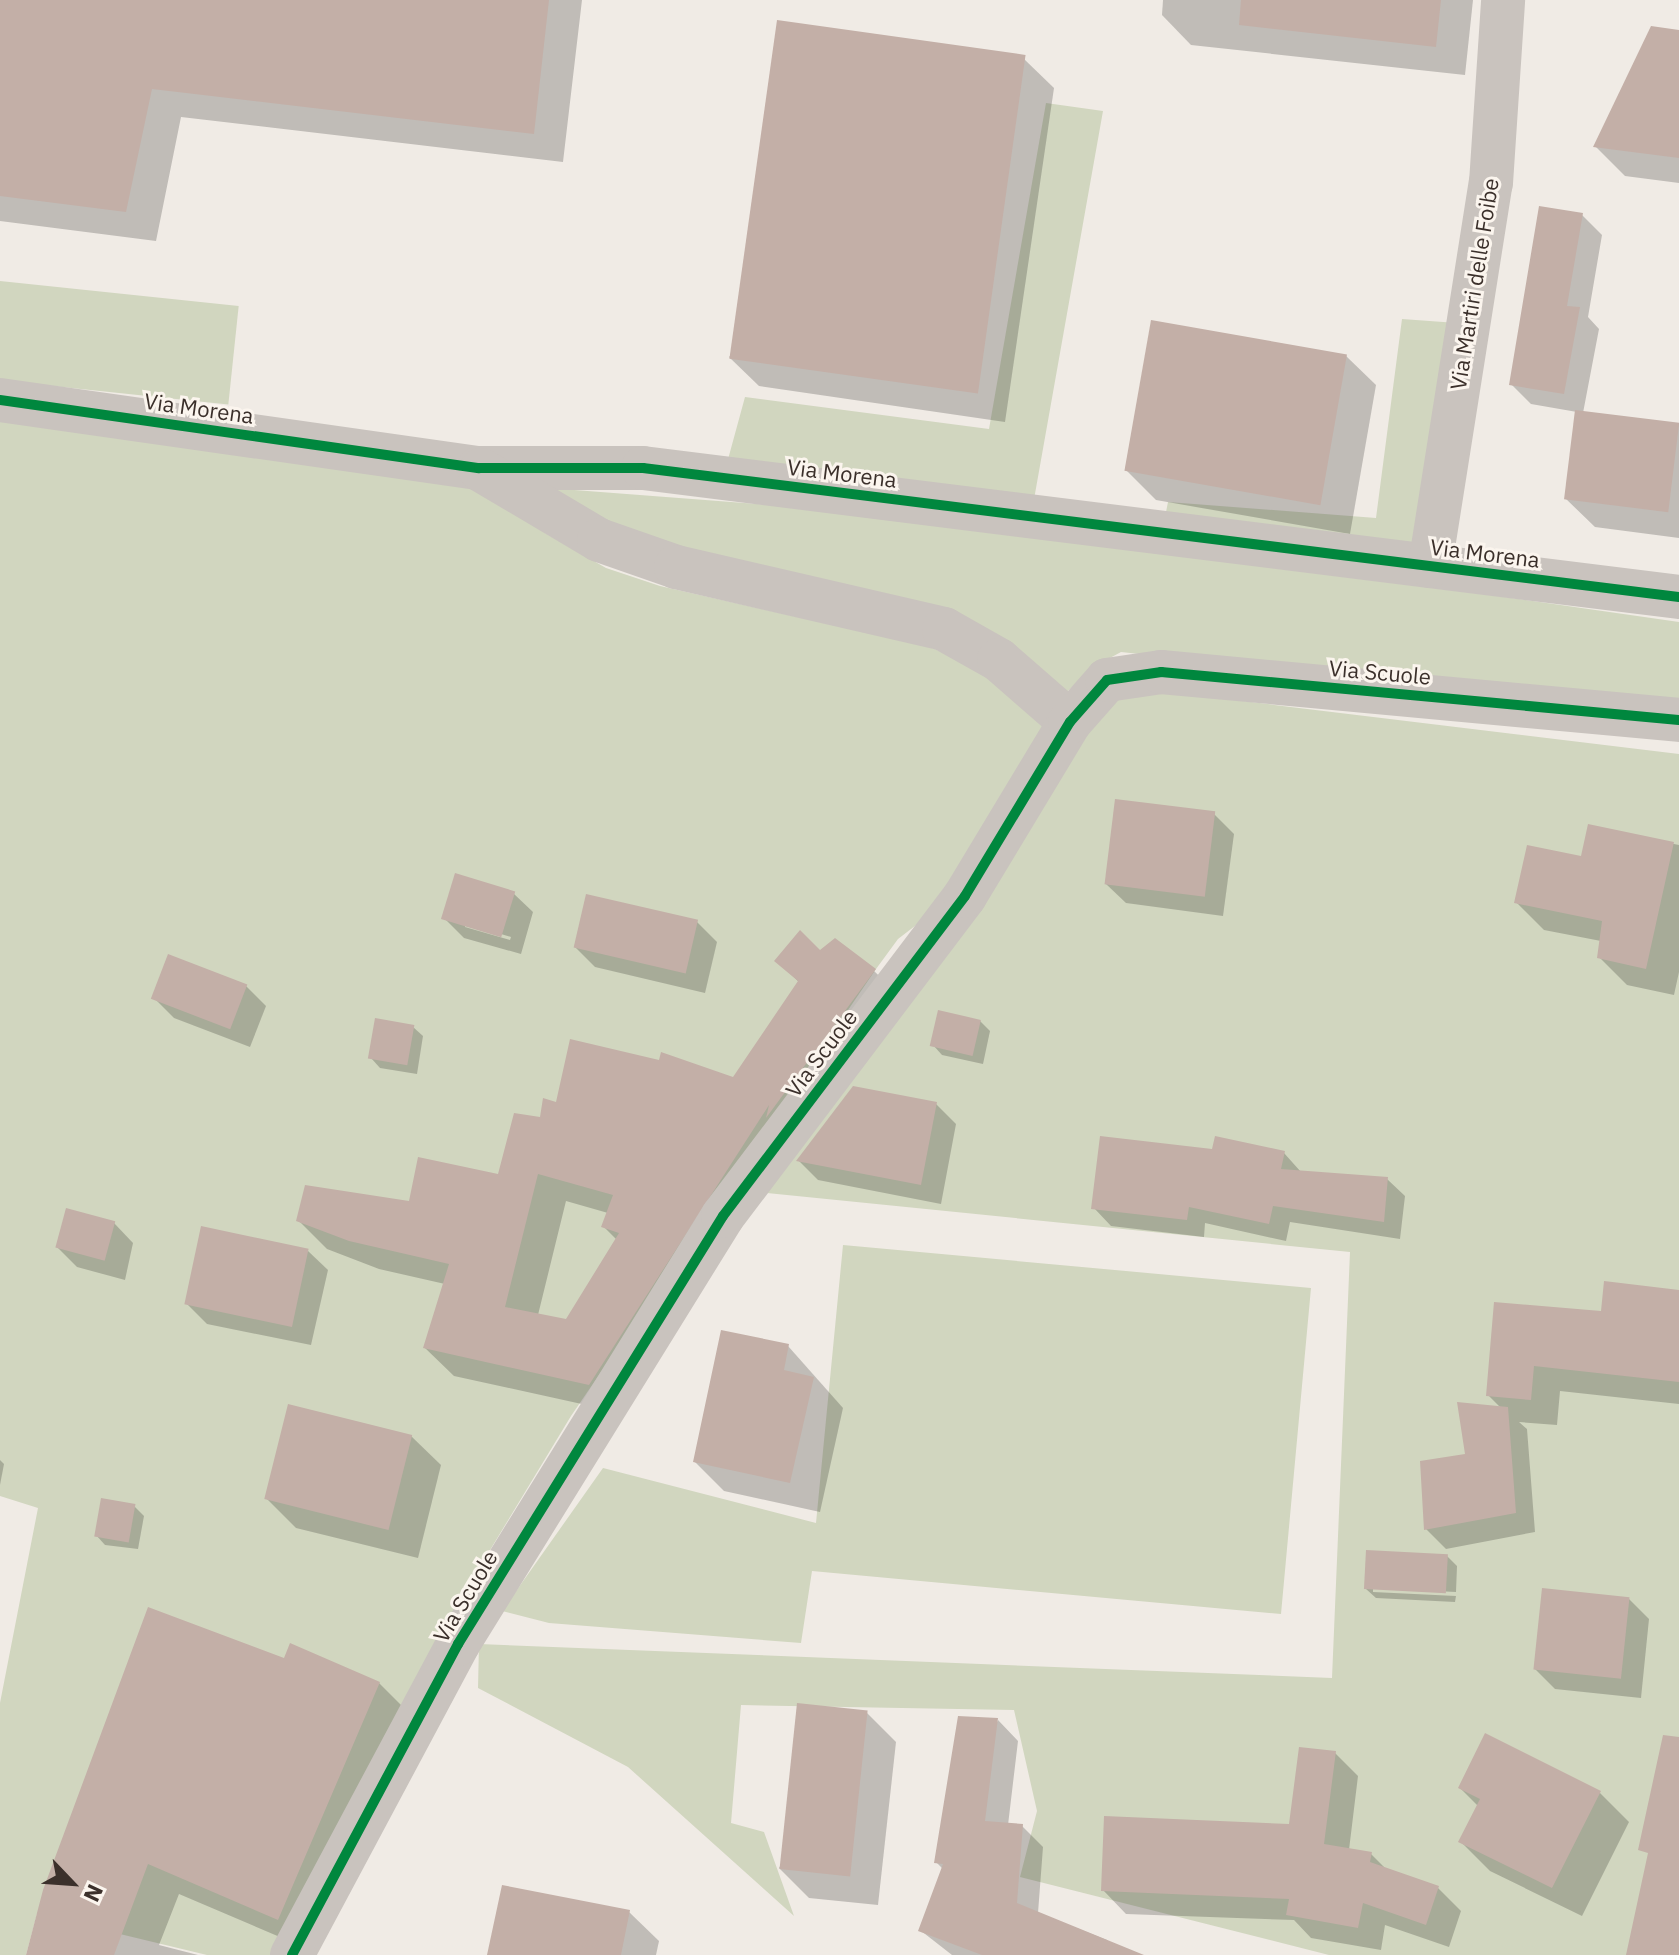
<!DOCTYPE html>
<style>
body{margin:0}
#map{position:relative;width:1679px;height:1955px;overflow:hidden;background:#f0ebe5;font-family:"IBM Plex Sans",sans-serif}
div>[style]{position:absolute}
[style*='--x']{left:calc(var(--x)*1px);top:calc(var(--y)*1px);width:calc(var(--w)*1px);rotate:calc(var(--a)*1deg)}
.green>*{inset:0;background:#d1d6bf;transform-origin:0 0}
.shadow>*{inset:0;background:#0003}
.building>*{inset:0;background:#c3afa7;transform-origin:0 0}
.minor>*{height:44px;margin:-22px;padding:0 22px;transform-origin:22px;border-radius:22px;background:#c9c3be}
.cycleway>*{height:10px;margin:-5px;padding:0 5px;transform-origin:5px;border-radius:5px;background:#00873e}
span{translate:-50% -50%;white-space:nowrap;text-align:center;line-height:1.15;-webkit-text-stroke:6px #fbf5ee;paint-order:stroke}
.street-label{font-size:22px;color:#3b302b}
.north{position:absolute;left:32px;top:1843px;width:80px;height:80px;-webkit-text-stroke:6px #fbf5ee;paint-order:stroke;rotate:115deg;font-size:22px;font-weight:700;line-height:32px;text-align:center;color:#3b302b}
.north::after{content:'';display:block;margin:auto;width:28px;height:36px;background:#3b302b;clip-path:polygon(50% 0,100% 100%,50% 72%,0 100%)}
</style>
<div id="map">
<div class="green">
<div style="clip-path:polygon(1046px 103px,1103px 111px,1033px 505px,724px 474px,745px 397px,989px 429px)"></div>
<div style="left:0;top:281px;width:240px;height:99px;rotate:6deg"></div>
<div style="clip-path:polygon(1402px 319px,1457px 323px,1421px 554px,1164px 522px,1168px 502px,1376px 518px)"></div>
<div style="clip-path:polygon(0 416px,484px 485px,545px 533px,606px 568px,660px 586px,930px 647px,992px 674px,1044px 727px,937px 909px,898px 939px,876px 969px,571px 1416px,461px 1598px,278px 1955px,207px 1955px,37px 1914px,26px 1955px,0 1955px,0 1703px,38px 1508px,0 1496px)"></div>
<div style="clip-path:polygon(522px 486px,966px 520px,1679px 622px,1679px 712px,1121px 652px,1097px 665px,1061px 697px,971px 628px,667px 555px)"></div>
<div style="clip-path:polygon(1135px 688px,1679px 754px,1679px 1955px,1329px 1955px,1020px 1877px,1037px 1811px,1014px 1710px,741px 1705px,731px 1823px,764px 1832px,794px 1916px,628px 1767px,478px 1688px,479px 1644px,1332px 1678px,1350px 1252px,758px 1192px,1100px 707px)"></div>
<div style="clip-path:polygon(843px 1245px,1311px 1288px,1281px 1614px,812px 1571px,801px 1643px,549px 1623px,502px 1611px,603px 1468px,816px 1523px)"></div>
</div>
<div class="shadow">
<div style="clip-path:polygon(0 0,582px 0,563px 162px,181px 117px,156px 241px,0 221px)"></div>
<div style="clip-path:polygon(1163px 0,1473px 0,1465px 75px,1191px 45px,1162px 15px)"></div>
<div style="clip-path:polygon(1679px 32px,1679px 183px,1625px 176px,1596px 147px)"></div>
<div style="clip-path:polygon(1024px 59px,1054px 88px,1005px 422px,759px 386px,729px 357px)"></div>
<div style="clip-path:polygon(1582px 215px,1602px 235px,1588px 317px,1599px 329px,1583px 413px,1679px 425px,1679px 538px,1595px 527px,1565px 498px,1577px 412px,1531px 404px,1511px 384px)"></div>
<div style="clip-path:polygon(1346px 356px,1376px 385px,1350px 534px,1156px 500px,1127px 471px)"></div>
<div style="clip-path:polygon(1214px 814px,1234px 834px,1223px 916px,1126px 903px,1106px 884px)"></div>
<div style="clip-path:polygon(1589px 827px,1679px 845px,1679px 972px,1674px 995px,1627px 985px,1599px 957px,1601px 941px,1544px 930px,1516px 902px,1583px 858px)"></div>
<div style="clip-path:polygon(evenodd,513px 893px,533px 912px,521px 954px,464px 938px,444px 918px,513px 893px,465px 923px,511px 937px,510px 940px,465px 927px,465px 923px)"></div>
<div style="clip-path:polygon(697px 922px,717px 942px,705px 993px,595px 967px,575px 947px)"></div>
<div style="clip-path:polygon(evenodd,820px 953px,874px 971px,903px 999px,796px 1144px,618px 1412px,454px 1376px,425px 1348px,445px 1284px,379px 1269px,327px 1249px,298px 1220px,411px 1203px,499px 1176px,557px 1104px,733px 1079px,800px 983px,777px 961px,820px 953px,566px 1201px,608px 1213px,603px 1226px,617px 1240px,567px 1321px,538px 1315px,566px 1201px)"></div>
<div style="clip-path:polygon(246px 986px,266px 1006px,250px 1047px,174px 1018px,154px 998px)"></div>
<div style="clip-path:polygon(980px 1021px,990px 1031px,983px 1064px,942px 1055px,933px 1045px)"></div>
<div style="clip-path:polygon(413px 1027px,423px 1036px,417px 1074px,380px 1068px,371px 1058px)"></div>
<div style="clip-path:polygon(936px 1104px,956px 1124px,941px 1204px,818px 1180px,799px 1161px)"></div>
<div style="clip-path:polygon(1284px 1153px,1301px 1172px,1387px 1179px,1405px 1196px,1400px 1239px,1290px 1222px,1286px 1241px,1205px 1223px,1204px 1237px,1111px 1226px,1094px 1208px)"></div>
<div style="clip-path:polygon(114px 1223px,133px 1243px,125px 1280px,77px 1267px,57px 1247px)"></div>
<div style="clip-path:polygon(308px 1251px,328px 1270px,311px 1345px,207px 1324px,187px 1304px)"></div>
<div style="clip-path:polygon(1679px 1292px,1679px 1404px,1560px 1391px,1557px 1425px,1519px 1422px,1527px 1429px,1535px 1532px,1446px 1549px,1426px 1529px,1502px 1409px,1488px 1395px,1603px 1313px)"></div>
<div style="clip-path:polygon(788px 1346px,843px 1408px,820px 1512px,724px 1491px,695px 1462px)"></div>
<div style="clip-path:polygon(411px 1436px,441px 1465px,418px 1558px,296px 1528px,267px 1499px)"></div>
<div style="clip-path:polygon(0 1460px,4px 1464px,0 1485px)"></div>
<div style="clip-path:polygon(134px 1506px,144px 1516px,138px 1549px,105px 1545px,96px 1535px)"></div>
<div style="clip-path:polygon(1447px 1556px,1457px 1566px,1456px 1592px,1373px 1588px,1373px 1592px,1456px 1596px,1455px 1602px,1376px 1598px,1366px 1589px)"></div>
<div style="clip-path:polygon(1629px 1599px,1649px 1619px,1641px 1698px,1555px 1689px,1535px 1669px)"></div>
<div style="clip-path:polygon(285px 1660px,379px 1683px,410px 1714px,308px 1949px,179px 1894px,159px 1945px,198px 1955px,28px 1955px)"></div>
<div style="clip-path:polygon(867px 1713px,896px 1742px,878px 1905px,809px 1898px,779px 1868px)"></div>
<div style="clip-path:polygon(998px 1720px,1018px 1741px,1008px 1825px,1022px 1826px,1043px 1847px,1038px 1913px,1107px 1940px,1122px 1955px,952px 1955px,920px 1930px,943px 1869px,936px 1862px)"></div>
<div style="clip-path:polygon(1335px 1753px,1358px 1776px,1349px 1850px,1371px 1854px,1387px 1870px,1438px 1888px,1461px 1911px,1449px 1947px,1385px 1925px,1381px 1950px,1311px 1938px,1294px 1920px,1126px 1914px,1103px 1890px,1291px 1826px)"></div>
<div style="clip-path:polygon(1460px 1788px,1600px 1793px,1629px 1822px,1582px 1916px,1490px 1871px,1460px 1841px,1478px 1806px)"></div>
<div style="clip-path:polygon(629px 1912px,659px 1941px,656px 1955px,489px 1955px)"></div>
</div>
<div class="building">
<div style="clip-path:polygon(0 0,549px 0,534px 134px,152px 89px,126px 212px,0 196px)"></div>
<div style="clip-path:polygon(1241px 0,1441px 0,1436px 47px,1239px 25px)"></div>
<div style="left:777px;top:20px;width:251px;height:342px;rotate:8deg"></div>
<div style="clip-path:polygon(1651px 26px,1679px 30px,1679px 158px,1593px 147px)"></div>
<div style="clip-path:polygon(1539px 206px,1583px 213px,1567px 306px,1580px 307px,1564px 394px,1509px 385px)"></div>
<div style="left:1151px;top:320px;width:199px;height:153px;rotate:10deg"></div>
<div style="left:1575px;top:410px;width:105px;height:90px;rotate:7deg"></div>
<div style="left:1115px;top:799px;width:101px;height:86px;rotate:7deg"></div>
<div style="clip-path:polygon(1588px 824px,1674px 842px,1646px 969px,1597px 958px,1602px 921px,1514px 903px,1527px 845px,1581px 856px)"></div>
<div style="left:455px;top:873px;width:63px;height:48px;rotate:17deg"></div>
<div style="left:586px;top:894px;width:115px;height:55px;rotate:13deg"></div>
<div style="clip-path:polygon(evenodd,800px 930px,820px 950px,835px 938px,876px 969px,766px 1118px,769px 1105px,589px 1385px,423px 1348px,449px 1264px,349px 1241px,296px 1221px,305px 1185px,409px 1201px,418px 1157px,498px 1174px,514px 1113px,540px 1117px,543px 1098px,556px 1102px,570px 1039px,659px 1060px,661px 1052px,733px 1077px,798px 981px,774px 961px,800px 930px,538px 1174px,613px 1195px,601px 1227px,619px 1233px,566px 1319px,505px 1307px,538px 1174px)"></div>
<div style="left:168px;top:954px;width:85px;height:48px;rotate:21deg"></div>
<div style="left:938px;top:1010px;width:44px;height:37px;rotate:13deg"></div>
<div style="left:375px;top:1018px;width:40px;height:41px;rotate:10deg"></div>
<div style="clip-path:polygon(853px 1086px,937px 1102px,921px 1185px,796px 1161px)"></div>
<div style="clip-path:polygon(1100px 1136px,1212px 1149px,1215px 1136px,1285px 1151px,1281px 1169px,1388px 1177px,1384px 1222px,1273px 1206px,1269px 1224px,1189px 1207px,1187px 1220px,1091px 1209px)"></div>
<div style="left:66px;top:1208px;width:51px;height:41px;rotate:15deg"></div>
<div style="left:201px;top:1226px;width:110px;height:80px;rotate:12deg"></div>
<div style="clip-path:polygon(1604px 1281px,1679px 1290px,1679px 1382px,1534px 1366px,1531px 1400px,1486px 1396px,1494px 1302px,1601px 1311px)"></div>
<div style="clip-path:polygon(721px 1330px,789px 1344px,784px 1370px,814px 1377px,790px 1483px,693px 1462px)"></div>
<div style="clip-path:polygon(1457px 1402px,1508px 1407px,1516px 1513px,1424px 1530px,1420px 1461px,1465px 1454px)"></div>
<div style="left:288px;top:1404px;width:128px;height:98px;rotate:14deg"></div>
<div style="left:101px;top:1498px;width:35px;height:39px;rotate:10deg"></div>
<div style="left:1366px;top:1550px;width:82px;height:39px;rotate:3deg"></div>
<div style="left:1542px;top:1588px;width:88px;height:82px;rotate:6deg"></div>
<div style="clip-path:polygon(148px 1607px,284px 1658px,290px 1643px,380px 1682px,278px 1920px,148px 1864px,114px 1955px,26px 1955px,43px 1890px)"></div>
<div style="left:797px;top:1703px;width:71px;height:167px;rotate:6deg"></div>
<div style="clip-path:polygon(958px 1716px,998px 1718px,985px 1821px,1023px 1824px,1017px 1903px,1144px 1955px,982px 1955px,918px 1931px,943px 1864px,934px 1863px)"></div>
<div style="clip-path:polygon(1485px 1733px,1601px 1791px,1552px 1888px,1458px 1842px,1480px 1799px,1458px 1788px)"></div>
<div style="clip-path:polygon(1663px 1735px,1679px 1737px,1679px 1955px,1626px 1955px,1648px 1853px,1638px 1850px)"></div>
<div style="clip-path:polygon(1299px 1747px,1336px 1751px,1324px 1844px,1372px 1852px,1370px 1862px,1439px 1886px,1426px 1925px,1363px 1903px,1358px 1928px,1286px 1915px,1289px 1899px,1101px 1891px,1104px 1816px,1289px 1824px)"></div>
<div style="clip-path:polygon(502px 1885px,630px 1910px,621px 1955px,487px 1955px)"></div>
</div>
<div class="minor">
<div style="--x:0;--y:400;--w:484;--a:8.1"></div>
<div style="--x:479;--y:468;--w:164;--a:0"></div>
<div style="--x:643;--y:468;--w:1044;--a:7.1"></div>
<div style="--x:481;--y:470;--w:137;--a:30.7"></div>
<div style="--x:599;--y:540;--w:82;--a:19.3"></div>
<div style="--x:676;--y:567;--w:275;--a:13"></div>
<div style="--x:944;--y:629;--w:63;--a:29.4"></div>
<div style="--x:999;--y:660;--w:94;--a:41.1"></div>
<div style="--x:1430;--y:566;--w:388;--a:-81"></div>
<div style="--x:1491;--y:183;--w:183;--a:-86.2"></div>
<div style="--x:292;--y:1955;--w:353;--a:-61.9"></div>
<div style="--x:458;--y:1644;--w:503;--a:-58.24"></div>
<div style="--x:723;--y:1216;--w:401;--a:-52.9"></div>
<div style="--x:965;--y:896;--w:203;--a:-58.9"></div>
<div style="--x:1070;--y:722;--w:56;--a:-48.6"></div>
<div style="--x:1107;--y:680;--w:55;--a:-8.4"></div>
<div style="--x:1161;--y:672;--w:520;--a:5.29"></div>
</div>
<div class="cycleway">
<div style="--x:0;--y:400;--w:484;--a:8.1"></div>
<div style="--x:479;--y:468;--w:164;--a:0"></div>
<div style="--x:643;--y:468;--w:1044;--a:7.1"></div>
<div style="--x:292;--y:1955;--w:353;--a:-61.9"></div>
<div style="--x:458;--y:1644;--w:503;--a:-58.24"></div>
<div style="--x:723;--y:1216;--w:401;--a:-52.9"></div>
<div style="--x:965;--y:896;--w:203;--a:-58.9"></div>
<div style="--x:1070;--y:722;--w:56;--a:-48.6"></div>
<div style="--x:1107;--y:680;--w:55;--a:-8.4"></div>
<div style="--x:1161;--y:672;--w:520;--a:5.29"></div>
</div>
<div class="street-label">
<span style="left:1474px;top:284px;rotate:-81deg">Via Martiri delle Foibe</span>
<span style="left:199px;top:408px;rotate:8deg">Via Morena</span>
<span style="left:842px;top:473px;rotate:7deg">Via Morena</span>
<span style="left:1485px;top:553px;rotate:7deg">Via Morena</span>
<span style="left:1380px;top:672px;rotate:5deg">Via Scuole</span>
<span style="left:821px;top:1053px;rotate:-53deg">Via Scuole</span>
<span style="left:465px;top:1596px;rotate:-59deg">Via Scuole</span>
</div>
<div class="north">N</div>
</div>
